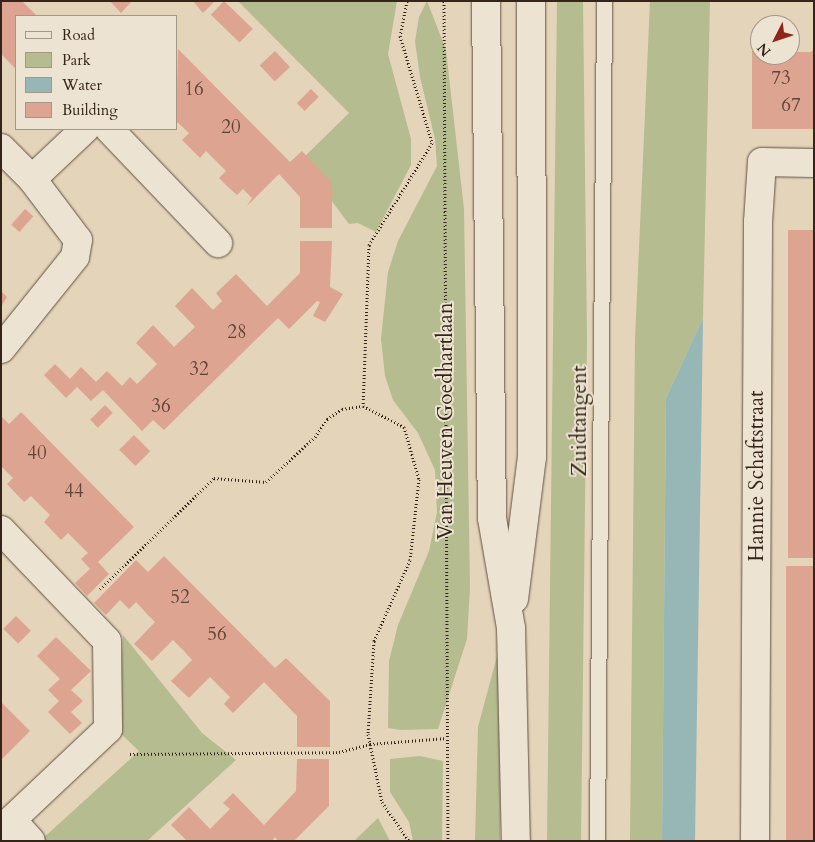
<!DOCTYPE html>
<style>
body{margin:0}
#map{position:relative;width:815px;height:842px;overflow:hidden;background:#e4d4ba;font-family:Cardo,serif}
div>[style]{position:absolute}
[style*='--x']{left:calc(var(--x)*1px);top:calc(var(--y)*1px);width:calc(var(--w)*1px);rotate:calc(var(--a)*1deg)}
.green>*{inset:0;background:#b5bc8f}
.water>*{inset:0;background:#97b7b6}
.building>*{inset:0;background:#dea492;transform-origin:0 0}
.path>*{height:3px;margin-top:-1.5px;transform-origin:0;background:repeating-linear-gradient(90deg,#352419 0 1px,transparent 0 3.5px)}
.roads{filter:drop-shadow(0 0 1px #615041) drop-shadow(0 0 1px #615041)}
.service>*{height:15px;margin:-7.5px;padding:0 7.5px;transform-origin:7.5px;border-radius:7.5px;background:#ede3d2}
.minor>*{height:28px;margin:-14px;padding:0 14px;transform-origin:14px;border-radius:14px;background:#ede3d2}
.secondary>*{height:28px;margin:-14px;padding:0 14px;transform-origin:14px;border-radius:14px;background:#ede3d2}
span{translate:-50% -50%;white-space:nowrap;text-align:center;line-height:1.15;-webkit-text-stroke:4px #ede3d2;paint-order:stroke}
.number-label{font-size:19px;color:#5f4437}
.number-label span{-webkit-text-stroke-width:0}
.street-label{font-size:21px;color:#352419}
.frame{position:absolute;inset:0;border:2px solid #352419;pointer-events:none}
.legend{position:absolute;left:15px;top:15px;width:162px;height:115px;box-sizing:border-box;background:#ede3d2;border:1px solid #a39788;margin:0;padding:6px 9px;list-style:none;font-size:15px;color:#352419}
.legend li{display:flex;align-items:center;gap:10px;height:25px}
.legend b{width:25px;border:1px solid #a39788}
.north{position:absolute;left:750px;top:15px;width:50px;height:50px;box-sizing:border-box;background:#ede3d2;border:1px solid #a39788;border-radius:50%;rotate:229deg;font-size:14px;font-weight:700;line-height:20px;text-align:center;color:#352419}
.north::after{content:'';display:block;margin:auto;width:18px;height:22px;background:#8f2418;clip-path:polygon(50% 0,100% 100%,50% 72%,0 100%)}
</style>
<div id="map">
<div class="green">
<div style="clip-path:polygon(238px 1px,397px 1px,388px 54px,411px 139px,411px 165px,376px 232px,358px 223px,349px 224px,301px 160px,349px 113px)"></div>
<div style="clip-path:polygon(427px 1px,446px 50px,464px 209px,470px 588px,467px 639px,438px 729px,401px 730px,388px 728px,389px 661px,398px 625px,429px 551px,437px 512px,435px 470px,418px 433px,393px 400px,385px 376px,381px 339px,388px 272px,398px 241px,437px 166px,435px 139px,420px 77px,415px 41px,419px 17px)"></div>
<div style="clip-path:polygon(557px 1px,583px 1px,587px 338px,581px 841px,547px 841px)"></div>
<div style="clip-path:polygon(650px 1px,710px 1px,703px 318px,666px 398px,662px 841px,630px 841px,635px 339px)"></div>
<div style="clip-path:polygon(503px 634px,500px 841px,475px 841px,478px 727px)"></div>
<div style="clip-path:polygon(123px 635px,202px 733px,236px 760px,147px 841px,40px 841px,139px 751px,117px 730px)"></div>
<div style="clip-path:polygon(420px 756px,443px 761px,442px 841px,413px 841px,409px 822px,390px 792px,390px 759px)"></div>
<div style="clip-path:polygon(378px 818px,390px 841px,354px 841px)"></div>
</div>
<div class="water">
<div style="clip-path:polygon(703px 318px,695px 841px,662px 841px,666px 398px)"></div>
</div>
<div class="building">
<div style="clip-path:polygon(1px 1px,22px 1px,37px 16px,16px 16px,16px 69px,1px 54px)"></div>
<div style="clip-path:polygon(110px 1px,132px 1px,121px 13px)"></div>
<div style="clip-path:polygon(193px 1px,215px 1px,203px 13px)"></div>
<div style="left:224px;top:1px;width:40px;height:19px;rotate:44deg"></div>
<div style="clip-path:polygon(178px 49px,290px 162px,302px 151px,332px 183px,332px 228px,300px 228px,300px 197px,279px 174px,247px 206px,252px 198px,243px 189px,237px 195px,228px 187px,219px 178px,226px 171px,206px 151px,200px 158px,182px 140px,189px 133px,176px 121px)"></div>
<div style="clip-path:polygon(814px 49px,814px 129px,752px 129px,752px 51px,760px 51px,760px 55px,790px 55px,790px 52px,811px 52px)"></div>
<div style="left:275px;top:51px;width:22px;height:21px;rotate:47deg"></div>
<div style="left:311px;top:89px;width:11px;height:20px;rotate:45deg"></div>
<div style="left:25px;top:209px;width:11px;height:21px;rotate:41deg"></div>
<div style="left:788px;top:230px;width:26px;height:328px"></div>
<div style="clip-path:polygon(300px 241px,332px 241px,330px 287px,343px 294px,325px 322px,313px 316px,320px 302px,317px 301px,289px 329px,278px 318px,164px 430px,153px 420px,142px 431px,103px 390px,91px 401px,77px 387px,66px 398px,44px 375px,55px 364px,70px 379px,81px 367px,96px 382px,107px 371px,122px 386px,130px 377px,137px 384px,157px 364px,136px 343px,153px 325px,174px 347px,195px 327px,175px 306px,192px 288px,213px 310px,222px 301px,216px 293px,236px 274px,267px 306px,300px 273px)"></div>
<div style="clip-path:polygon(1px 291px,7px 297px,1px 307px)"></div>
<div style="left:105px;top:405px;width:11px;height:21px;rotate:45deg"></div>
<div style="clip-path:polygon(21px 412px,134px 527px,98px 562px,109px 574px,87px 596px,75px 583px,90px 569px,81px 559px,88px 553px,68px 533px,61px 540px,44px 522px,50px 515px,31px 496px,24px 502px,7px 484px,13px 478px,1px 466px,1px 416px,9px 424px)"></div>
<div style="left:134px;top:435px;width:23px;height:21px;rotate:45deg"></div>
<div style="clip-path:polygon(164px 556px,275px 668px,286px 658px,330px 701px,330px 747px,297px 747px,297px 716px,264px 682px,233px 713px,224px 704px,230px 697px,210px 677px,189px 698px,171px 681px,192px 660px,183px 650px,173px 640px,152px 661px,134px 644px,155px 622px,146px 613px,136px 602px,129px 609px,120px 600px,106px 615px,94px 603px,136px 560px,148px 572px)"></div>
<div style="left:786px;top:566px;width:28px;height:275px"></div>
<div style="left:16px;top:616px;width:21px;height:18px;rotate:45deg"></div>
<div style="clip-path:polygon(56px 637px,91px 671px,71px 690px,83px 701px,71px 712px,82px 723px,70px 734px,48px 712px,59px 701px,48px 690px,60px 679px,37px 656px)"></div>
<div style="clip-path:polygon(1px 702px,30px 731px,1px 760px)"></div>
<div style="clip-path:polygon(297px 759px,329px 759px,329px 806px,294px 841px,278px 841px,275px 837px,272px 841px,187px 841px,171px 825px,189px 807px,210px 829px,230px 809px,223px 803px,233px 793px,264px 825px,296px 791px)"></div>
</div>
<div class="path">
<div style="--x:407;--y:1;--w:36;--a:101"></div>
<div style="--x:400;--y:36;--w:112;--a:73.3"></div>
<div style="--x:432;--y:143;--w:120;--a:121.7"></div>
<div style="--x:369;--y:245;--w:161;--a:92.1"></div>
<div style="--x:363;--y:406;--w:46;--a:27.1"></div>
<div style="--x:404;--y:427;--w:54;--a:73.9"></div>
<div style="--x:419;--y:479;--w:81;--a:96.3"></div>
<div style="--x:410;--y:560;--w:89;--a:114"></div>
<div style="--x:374;--y:641;--w:93;--a:93.7"></div>
<div style="--x:368;--y:734;--w:69;--a:78.4"></div>
<div style="--x:382;--y:802;--w:47;--a:55.3"></div>
<div style="--x:444;--y:1;--w:840;--a:89.73"></div>
<div style="--x:100;--y:589;--w:159;--a:-44.2"></div>
<div style="--x:214;--y:478;--w:52;--a:4.4"></div>
<div style="--x:266;--y:482;--w:67;--a:-42.6"></div>
<div style="--x:315;--y:437;--w:22;--a:-56"></div>
<div style="--x:327;--y:419;--w:18;--a:-34"></div>
<div style="--x:342;--y:409;--w:21;--a:-8"></div>
<div style="--x:130;--y:754;--w:209;--a:-0.5"></div>
<div style="--x:339;--y:752;--w:32;--a:-14"></div>
<div style="--x:370;--y:744;--w:77;--a:-4.5"></div>
</div>
<div class="roads">
<div class="service">
<div style="--x:597;--y:841;--w:840;--a:-89.52"></div>
</div>
<div class="minor">
<div style="--x:109;--y:129;--w:158;--a:46.3"></div>
<div style="--x:1;--y:148;--w:44;--a:45"></div>
<div style="--x:32;--y:179;--w:76;--a:53"></div>
<div style="--x:78;--y:240;--w:17;--a:100"></div>
<div style="--x:75;--y:257;--w:118;--a:128.8"></div>
<div style="--x:32;--y:179;--w:73;--a:-43.3"></div>
<div style="--x:1;--y:530;--w:153;--a:46.3"></div>
<div style="--x:107;--y:641;--w:88;--a:89.3"></div>
<div style="--x:108;--y:729;--w:147;--a:136.7"></div>
<div style="--x:12;--y:820;--w:28;--a:48"></div>
<div style="--x:755;--y:841;--w:619;--a:-89.72"></div>
<div style="--x:758;--y:222;--w:60;--a:-86.2"></div>
<div style="--x:762;--y:162;--w:52;--a:1.1"></div>
</div>
<div class="secondary">
<div style="--x:486;--y:1;--w:517;--a:89.34"></div>
<div style="--x:492;--y:518;--w:112;--a:80.2"></div>
<div style="--x:511;--y:628;--w:213;--a:88.7"></div>
<div style="--x:514;--y:599;--w:143;--a:-82.8"></div>
<div style="--x:532;--y:457;--w:456;--a:-90.1"></div>
</div>
</div>
<div class="number-label">
<span style="left:781px;top:79px">73</span>
<span style="left:194px;top:90px">16</span>
<span style="left:791px;top:106px">67</span>
<span style="left:231px;top:128px">20</span>
<span style="left:237px;top:333px">28</span>
<span style="left:199px;top:370px">32</span>
<span style="left:161px;top:407px">36</span>
<span style="left:37px;top:454px">40</span>
<span style="left:74px;top:492px">44</span>
<span style="left:180px;top:598px">52</span>
<span style="left:217px;top:635px">56</span>
</div>
<div class="street-label">
<span style="left:446px;top:421px;rotate:-90deg">Van Heuven Goedhartlaan</span>
<span style="left:580px;top:421px;rotate:-90deg">Zuidtangent</span>
<span style="left:757px;top:476px;rotate:-90deg">Hannie Schaftstraat</span>
</div>
<div class="frame"></div>
<ul class="legend">
<li><b style="height:6px;background:#ede3d2"></b>Road</li>
<li><b style="height:14px;background:#b5bc8f"></b>Park</li>
<li><b style="height:14px;background:#97b7b6"></b>Water</li>
<li><b style="height:14px;background:#dea492"></b>Building</li>
</ul>
<div class="north">N</div>
</div>
